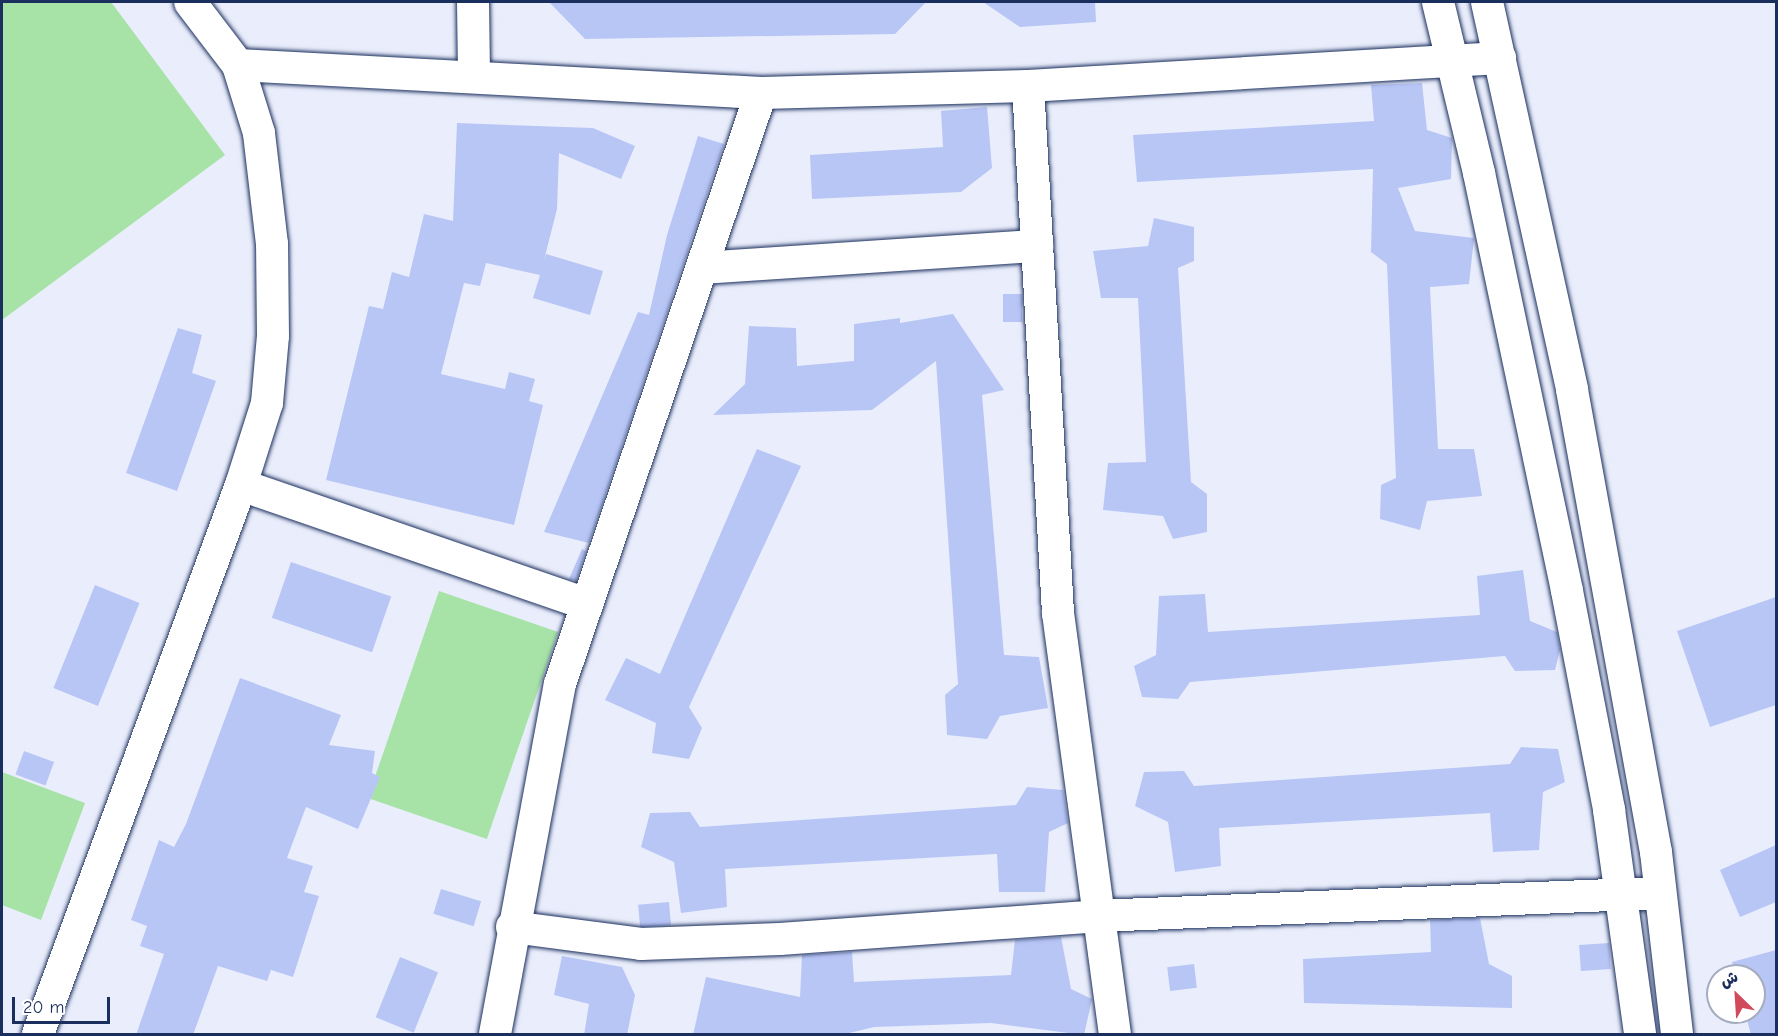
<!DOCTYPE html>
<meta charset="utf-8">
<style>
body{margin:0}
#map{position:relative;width:1778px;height:1036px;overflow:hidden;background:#eaeefc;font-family:"Comic Neue","Playpen Sans Arabic",sans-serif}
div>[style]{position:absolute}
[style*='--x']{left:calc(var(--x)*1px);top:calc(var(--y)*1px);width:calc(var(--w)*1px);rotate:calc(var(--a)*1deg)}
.green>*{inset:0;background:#a7e2a7;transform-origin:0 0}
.building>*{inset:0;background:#b8c6f6;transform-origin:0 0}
.roads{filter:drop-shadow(0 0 2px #1b2f5e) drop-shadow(0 0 2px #1b2f5e)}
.street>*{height:32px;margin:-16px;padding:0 16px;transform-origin:16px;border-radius:16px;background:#fff}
span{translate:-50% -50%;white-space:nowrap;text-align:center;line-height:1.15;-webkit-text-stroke:6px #fff;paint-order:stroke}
.frame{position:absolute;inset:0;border:3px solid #1b2f5e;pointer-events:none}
.north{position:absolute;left:1706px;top:964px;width:60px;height:60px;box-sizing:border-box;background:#fff;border:2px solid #a4acbf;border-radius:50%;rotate:335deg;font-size:16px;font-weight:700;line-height:24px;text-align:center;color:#1b2f5e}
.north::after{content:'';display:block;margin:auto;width:21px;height:27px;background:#d1495b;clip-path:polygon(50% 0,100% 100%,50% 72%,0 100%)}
.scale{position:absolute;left:12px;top:997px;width:98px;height:27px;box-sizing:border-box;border:3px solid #1b2f5e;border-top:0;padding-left:8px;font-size:18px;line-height:21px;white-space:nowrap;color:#1b2f5e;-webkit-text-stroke:4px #fff;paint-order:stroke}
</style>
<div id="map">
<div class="green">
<div style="clip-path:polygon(2px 2px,111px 2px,225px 155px,2px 320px)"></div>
<div style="left:439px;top:591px;width:126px;height:219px;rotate:19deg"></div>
<div style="clip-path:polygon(2px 772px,85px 803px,41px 920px,2px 905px)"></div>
</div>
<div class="building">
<div style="clip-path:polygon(549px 2px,926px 2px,895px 34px,585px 39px)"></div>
<div style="clip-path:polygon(983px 2px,1095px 2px,1096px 22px,1020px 27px)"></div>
<div style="clip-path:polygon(1422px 83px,1427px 130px,1452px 138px,1451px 179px,1398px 188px,1415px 231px,1474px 238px,1469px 284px,1430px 287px,1438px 449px,1474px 449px,1482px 496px,1427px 501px,1420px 530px,1380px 519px,1381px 485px,1396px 478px,1387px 264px,1371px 252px,1373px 169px,1137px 182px,1133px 135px,1374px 121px,1371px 85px)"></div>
<div style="clip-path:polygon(987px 107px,992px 168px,961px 192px,812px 199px,810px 155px,943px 147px,941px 111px)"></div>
<div style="clip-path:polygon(457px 123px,593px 128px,635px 146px,621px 179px,559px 153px,557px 209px,544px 260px,546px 254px,603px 271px,590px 315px,533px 298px,540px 275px,486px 263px,480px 286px,464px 283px,441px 374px,505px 389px,509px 372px,535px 379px,529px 401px,543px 405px,514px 525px,326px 480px,369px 306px,383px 309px,392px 272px,409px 277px,424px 214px,453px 221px)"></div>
<div style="clip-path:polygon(698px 136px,724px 144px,589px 543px,544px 532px,638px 312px,649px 315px,667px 235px)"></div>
<div style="clip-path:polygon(1154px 218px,1194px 227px,1194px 261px,1178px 268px,1191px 482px,1207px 494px,1207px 532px,1173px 539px,1163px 516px,1103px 510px,1108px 463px,1146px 462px,1138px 298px,1101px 298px,1093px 251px,1148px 246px)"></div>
<div style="left:1003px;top:294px;width:19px;height:28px"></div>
<div style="clip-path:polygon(953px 314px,1004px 390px,982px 395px,1004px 655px,1039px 657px,1048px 708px,1000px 716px,987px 739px,947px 735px,945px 695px,958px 684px,936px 361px,872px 410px,713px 415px,745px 384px,749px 326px,796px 328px,797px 366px,854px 361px,854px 324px,900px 318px,900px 323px)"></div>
<div style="clip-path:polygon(178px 328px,202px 335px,192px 373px,216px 381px,177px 491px,126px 473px)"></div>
<div style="clip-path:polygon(757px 449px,801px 466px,689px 707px,702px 728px,689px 759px,652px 753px,656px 723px,605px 700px,626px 658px,660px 674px)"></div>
<div style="clip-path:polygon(582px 549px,586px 551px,576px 581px,569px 579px)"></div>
<div style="left:291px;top:562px;width:106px;height:59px;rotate:19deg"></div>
<div style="clip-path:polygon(1523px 570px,1530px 621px,1557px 632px,1560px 650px,1555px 670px,1515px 671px,1505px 656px,1190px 682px,1178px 699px,1142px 697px,1134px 666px,1156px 655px,1159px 596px,1205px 594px,1208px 632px,1480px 615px,1477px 576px)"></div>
<div style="left:95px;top:585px;width:48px;height:111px;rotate:22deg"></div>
<div style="clip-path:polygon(1776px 597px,1776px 705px,1710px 727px,1677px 631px)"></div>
<div style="clip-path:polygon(240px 678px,341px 715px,329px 745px,375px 751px,372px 773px,380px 777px,358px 829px,306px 807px,287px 858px,313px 866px,304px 892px,319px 896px,293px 977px,271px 970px,267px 981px,218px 966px,193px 1035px,136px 1035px,164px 954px,140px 946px,147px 926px,131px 920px,159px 840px,174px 847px,186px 824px)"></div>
<div style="clip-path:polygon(1521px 747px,1558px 749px,1565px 782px,1543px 792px,1539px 850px,1493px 852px,1490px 813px,1219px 828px,1221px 866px,1175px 872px,1168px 822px,1135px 806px,1144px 772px,1184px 771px,1194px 786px,1510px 764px)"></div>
<div style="left:24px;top:751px;width:32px;height:25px;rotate:20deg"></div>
<div style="clip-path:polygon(1027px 787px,1063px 790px,1064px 795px,1068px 823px,1049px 832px,1045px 892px,999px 892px,997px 854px,725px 869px,727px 907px,681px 913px,674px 862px,641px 847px,650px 813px,690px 812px,700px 827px,1016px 805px)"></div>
<div style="clip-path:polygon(1776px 845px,1776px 902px,1740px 917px,1720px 870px)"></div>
<div style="left:441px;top:889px;width:42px;height:26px;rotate:17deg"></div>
<div style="left:669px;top:902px;width:23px;height:31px;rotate:85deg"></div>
<div style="clip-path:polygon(1480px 918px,1489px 964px,1512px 976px,1512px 1008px,1304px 1003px,1303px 959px,1431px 952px,1430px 920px)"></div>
<div style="clip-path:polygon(1061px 937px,1071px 989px,1092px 999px,1084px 1035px,991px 1023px,874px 1027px,841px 1035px,693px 1035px,706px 977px,800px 997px,802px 955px,852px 952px,854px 982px,1011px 975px,1015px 940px)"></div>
<div style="left:1609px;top:943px;width:26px;height:30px;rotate:86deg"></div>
<div style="clip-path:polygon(1776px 950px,1776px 1035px,1751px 1035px,1745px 1012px,1754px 1012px,1754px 976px,1735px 976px,1732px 962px)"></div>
<div style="clip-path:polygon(562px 956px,622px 967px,635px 995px,627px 1035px,584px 1035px,589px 1004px,554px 995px)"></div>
<div style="left:400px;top:957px;width:41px;height:65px;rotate:22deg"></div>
<div style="left:1194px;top:964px;width:24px;height:27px;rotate:83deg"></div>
</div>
<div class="roads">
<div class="street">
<div style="--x:473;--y:2;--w:73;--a:89.2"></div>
<div style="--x:1438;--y:2;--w:176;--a:76.5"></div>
<div style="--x:1479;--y:173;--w:427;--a:78.1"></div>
<div style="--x:1567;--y:591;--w:223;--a:79.1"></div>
<div style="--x:1609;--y:810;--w:226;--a:82.1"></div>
<div style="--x:1487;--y:2;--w:397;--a:77.6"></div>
<div style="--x:1572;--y:390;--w:470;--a:79.7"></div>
<div style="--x:1656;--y:852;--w:183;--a:83.4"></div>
<div style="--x:238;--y:65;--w:524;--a:3.06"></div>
<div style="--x:761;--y:93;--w:267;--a:-1.5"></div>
<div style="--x:1028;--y:86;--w:473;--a:-3.4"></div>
<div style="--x:1028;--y:86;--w:528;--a:86.74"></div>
<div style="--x:1058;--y:613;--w:425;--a:82.3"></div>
<div style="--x:702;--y:268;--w:336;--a:-3.8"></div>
<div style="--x:241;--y:485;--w:366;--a:19"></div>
<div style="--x:512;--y:927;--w:130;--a:7.5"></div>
<div style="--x:641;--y:944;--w:139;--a:-2.1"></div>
<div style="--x:780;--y:939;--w:318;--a:-4.1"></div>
<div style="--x:1097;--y:916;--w:563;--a:-2.34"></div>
<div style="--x:38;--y:1034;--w:585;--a:-69.71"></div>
<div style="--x:241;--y:485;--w:86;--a:-72.4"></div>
<div style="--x:267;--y:403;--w:67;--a:-84.9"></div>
<div style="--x:273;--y:336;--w:92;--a:-90.6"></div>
<div style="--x:272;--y:244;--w:112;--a:-96.7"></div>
<div style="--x:259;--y:133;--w:71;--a:-107.2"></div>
<div style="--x:238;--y:65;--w:79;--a:-127.3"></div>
<div style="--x:495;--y:1034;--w:356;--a:-79.5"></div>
<div style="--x:560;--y:684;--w:624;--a:-71.22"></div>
</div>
</div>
<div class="frame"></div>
<div class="north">ش</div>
<div class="scale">20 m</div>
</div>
